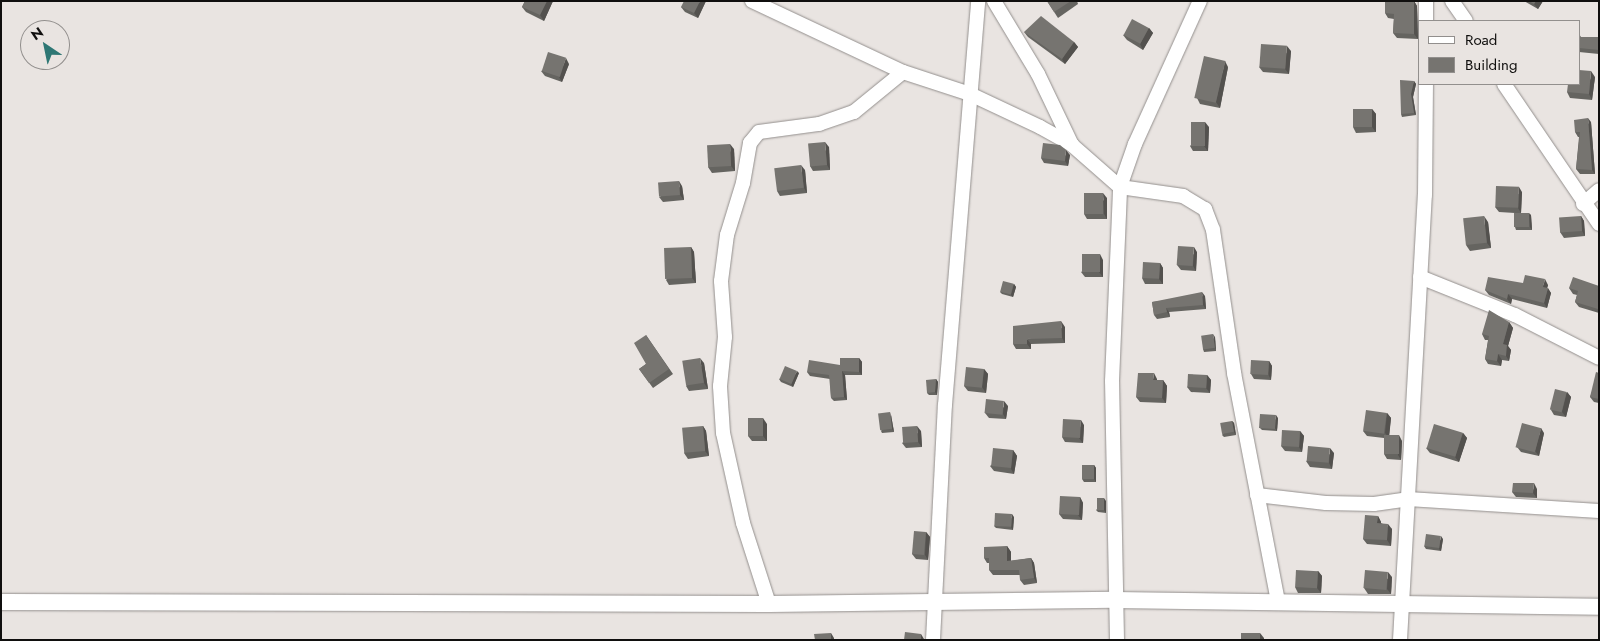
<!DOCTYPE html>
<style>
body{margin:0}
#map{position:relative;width:1600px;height:641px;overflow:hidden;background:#e9e4e1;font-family:Jost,sans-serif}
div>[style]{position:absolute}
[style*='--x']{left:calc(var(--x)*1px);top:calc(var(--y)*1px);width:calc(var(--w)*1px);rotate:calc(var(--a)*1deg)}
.roads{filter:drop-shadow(0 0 1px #938f8d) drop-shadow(0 0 1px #938f8d)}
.minor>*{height:14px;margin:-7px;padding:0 7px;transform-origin:7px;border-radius:7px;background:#fff}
.tertiary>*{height:16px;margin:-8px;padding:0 8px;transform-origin:8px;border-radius:8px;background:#fff}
.wall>*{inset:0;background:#656460}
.shaded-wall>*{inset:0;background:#53514e}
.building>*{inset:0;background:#767470;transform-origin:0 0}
span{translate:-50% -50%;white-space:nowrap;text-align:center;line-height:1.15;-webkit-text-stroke:5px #e9e4e1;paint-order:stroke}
.frame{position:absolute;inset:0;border:2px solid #100f0e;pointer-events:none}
.legend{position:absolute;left:1418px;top:20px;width:162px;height:65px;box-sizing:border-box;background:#e9e4e1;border:1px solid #928f8d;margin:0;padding:6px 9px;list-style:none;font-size:15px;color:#100f0e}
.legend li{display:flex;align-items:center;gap:10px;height:25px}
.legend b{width:25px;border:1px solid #928f8d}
.north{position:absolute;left:20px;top:20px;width:50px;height:50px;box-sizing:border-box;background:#e9e4e1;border:1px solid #928f8d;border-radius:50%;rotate:326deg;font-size:14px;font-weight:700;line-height:20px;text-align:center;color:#100f0e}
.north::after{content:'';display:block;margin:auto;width:18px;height:22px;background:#2e7774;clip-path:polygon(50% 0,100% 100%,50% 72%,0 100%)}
</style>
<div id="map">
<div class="roads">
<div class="minor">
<div style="--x:752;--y:1;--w:167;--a:25.2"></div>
<div style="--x:903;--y:72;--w:71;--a:18.2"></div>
<div style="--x:970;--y:94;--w:77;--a:25.2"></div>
<div style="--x:1040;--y:127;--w:37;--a:29"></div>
<div style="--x:1072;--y:145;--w:64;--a:41.2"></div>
<div style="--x:1120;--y:187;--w:64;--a:8.1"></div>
<div style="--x:1183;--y:196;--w:26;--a:31"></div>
<div style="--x:1205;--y:209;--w:22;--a:69"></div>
<div style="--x:1213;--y:230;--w:145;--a:81.6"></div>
<div style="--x:1234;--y:373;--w:233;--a:79.1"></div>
<div style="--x:994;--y:1;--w:85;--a:58.9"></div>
<div style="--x:1038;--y:74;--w:79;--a:64.4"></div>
<div style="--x:1426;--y:1;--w:20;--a:90"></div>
<div style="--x:1452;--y:1;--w:24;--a:55"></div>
<div style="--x:1504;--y:84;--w:169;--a:55.8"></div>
<div style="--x:1583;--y:204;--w:21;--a:-41"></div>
<div style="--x:1420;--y:277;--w:102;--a:21.8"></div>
<div style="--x:1515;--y:315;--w:94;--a:27.1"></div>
<div style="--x:1257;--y:495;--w:69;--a:6.6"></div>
<div style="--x:1326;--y:503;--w:48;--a:1.2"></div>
<div style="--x:1374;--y:504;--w:34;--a:-8"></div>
<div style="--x:1408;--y:499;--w:191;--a:3.6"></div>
<div style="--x:769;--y:604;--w:85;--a:-107.8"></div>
<div style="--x:743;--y:523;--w:92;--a:-102.5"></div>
<div style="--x:723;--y:433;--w:47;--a:-93.7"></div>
<div style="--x:720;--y:386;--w:49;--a:-84.2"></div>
<div style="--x:725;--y:337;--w:56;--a:-94.1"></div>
<div style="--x:721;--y:281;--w:46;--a:-82.6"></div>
<div style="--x:727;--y:235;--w:54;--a:-72.9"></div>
<div style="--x:743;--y:183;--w:41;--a:-80.1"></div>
<div style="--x:750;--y:143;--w:14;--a:-51"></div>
<div style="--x:759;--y:132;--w:61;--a:-7.6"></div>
<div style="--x:819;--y:124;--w:37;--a:-19"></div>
<div style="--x:854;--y:112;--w:63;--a:-39.2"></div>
<div style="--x:933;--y:640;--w:235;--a:-87.1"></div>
<div style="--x:945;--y:405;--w:405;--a:-85.3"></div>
<div style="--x:1117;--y:640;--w:259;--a:-91.1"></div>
<div style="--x:1112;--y:381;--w:194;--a:-87.6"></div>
<div style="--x:1120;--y:187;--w:46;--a:-70.8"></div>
<div style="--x:1135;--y:144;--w:157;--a:-65.6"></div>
<div style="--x:1400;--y:640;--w:446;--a:-86.8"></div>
<div style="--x:1425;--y:195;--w:111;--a:-89.5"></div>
</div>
<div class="tertiary">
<div style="--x:1;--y:602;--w:768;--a:0.15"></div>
<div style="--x:769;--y:604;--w:345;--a:-0.7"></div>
<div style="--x:1114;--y:600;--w:485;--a:0.8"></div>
</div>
</div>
<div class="wall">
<div style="clip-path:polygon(525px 1px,553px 1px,544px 21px,526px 12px,522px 7px)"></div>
<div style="clip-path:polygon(706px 1px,698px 18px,685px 12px,681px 7px)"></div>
<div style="clip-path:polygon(1047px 1px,1077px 1px,1078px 4px,1058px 18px)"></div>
<div style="clip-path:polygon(1414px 1px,1417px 6px,1418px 39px,1397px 38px,1393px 33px,1394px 19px,1388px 18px,1385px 13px)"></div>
<div style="clip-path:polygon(1524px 1px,1543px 1px,1538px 9px)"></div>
<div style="clip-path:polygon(1149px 28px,1153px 33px,1143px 50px,1127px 40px,1123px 35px)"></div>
<div style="clip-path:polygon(1024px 32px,1074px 42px,1078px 47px,1065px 64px,1028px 37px)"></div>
<div style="clip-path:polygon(1579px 34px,1581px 37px,1599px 37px,1599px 54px,1579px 52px)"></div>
<div style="clip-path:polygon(1291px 51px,1289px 74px,1263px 72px,1259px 67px)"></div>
<div style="clip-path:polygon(569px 64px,562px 82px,545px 76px,541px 71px)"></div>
<div style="clip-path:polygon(1228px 67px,1220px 108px,1200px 104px,1197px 98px)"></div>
<div style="clip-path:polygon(1595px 77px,1592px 100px,1570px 98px,1567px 92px)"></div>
<div style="clip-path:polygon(1414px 81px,1416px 84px,1413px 97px,1416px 115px,1402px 117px,1401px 114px)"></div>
<div style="clip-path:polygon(1372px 109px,1376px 114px,1376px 132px,1356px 133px,1353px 127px)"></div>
<div style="clip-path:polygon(1591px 122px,1595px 174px,1580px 174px,1576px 169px,1579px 137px,1578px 137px,1575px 132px)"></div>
<div style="clip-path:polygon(1209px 127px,1208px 151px,1193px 151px,1190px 146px)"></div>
<div style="clip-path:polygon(829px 147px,830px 170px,813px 171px,810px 166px)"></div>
<div style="clip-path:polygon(734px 149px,735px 171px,712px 173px,708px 167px)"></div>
<div style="clip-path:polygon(1070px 155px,1068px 166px,1044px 163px,1041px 158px)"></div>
<div style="clip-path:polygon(805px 170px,807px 193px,780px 196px,777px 191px)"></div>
<div style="clip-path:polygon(682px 186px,684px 200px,663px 202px,659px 197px)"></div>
<div style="clip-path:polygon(1522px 192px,1521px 213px,1531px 215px,1532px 230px,1516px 230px,1515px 227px,1515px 213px,1499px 212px,1495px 207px)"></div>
<div style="clip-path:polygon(1107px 198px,1107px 219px,1087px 219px,1084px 214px)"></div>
<div style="clip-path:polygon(1581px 216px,1584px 221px,1585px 236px,1564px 238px,1560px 232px)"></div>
<div style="clip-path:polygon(1488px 222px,1491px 248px,1470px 251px,1466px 245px)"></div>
<div style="clip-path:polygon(691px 247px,694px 252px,696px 283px,669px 285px,666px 280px)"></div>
<div style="clip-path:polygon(1197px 252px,1196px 271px,1181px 270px,1177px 265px)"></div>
<div style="clip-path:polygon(1103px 260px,1103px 277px,1085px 277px,1081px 272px)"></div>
<div style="clip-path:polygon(1160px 263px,1163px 268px,1163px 284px,1145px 284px,1142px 278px)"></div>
<div style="clip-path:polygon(1523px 283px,1548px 285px,1547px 288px,1551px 293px,1547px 308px,1512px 299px,1511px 304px,1489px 295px,1485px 290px)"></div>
<div style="clip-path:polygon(1014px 284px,1016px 287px,1013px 297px,1002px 294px,1000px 292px)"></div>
<div style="clip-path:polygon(1599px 286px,1599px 313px,1579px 307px,1575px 302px,1577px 295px,1573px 294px,1569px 288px)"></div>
<div style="clip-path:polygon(1205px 296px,1206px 309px,1169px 312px,1170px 317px,1157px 319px,1154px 315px,1152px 302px)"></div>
<div style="clip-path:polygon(1509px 322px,1513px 328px,1508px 346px,1511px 350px,1509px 361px,1502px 360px,1501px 366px,1488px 364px,1485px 359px,1488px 340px,1485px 340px,1482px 334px)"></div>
<div style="clip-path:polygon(1065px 327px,1065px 343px,1031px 344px,1031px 349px,1016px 349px,1013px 344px)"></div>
<div style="clip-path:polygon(646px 335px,673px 374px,653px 388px,639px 369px,646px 364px)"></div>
<div style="clip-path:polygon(1215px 337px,1216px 351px,1204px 352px,1203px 349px)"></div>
<div style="clip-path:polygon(859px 358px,862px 362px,862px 375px,845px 375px,847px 400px,834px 401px,831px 398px,830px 379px,810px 376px,807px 372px,840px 365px)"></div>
<div style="clip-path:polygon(1269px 361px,1272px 366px,1271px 380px,1254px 379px,1251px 374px)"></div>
<div style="clip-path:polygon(704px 363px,708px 389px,689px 391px,686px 386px)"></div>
<div style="clip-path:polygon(984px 369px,988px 374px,986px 393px,968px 391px,964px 386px)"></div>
<div style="clip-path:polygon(799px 373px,793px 387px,781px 382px,779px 379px)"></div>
<div style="clip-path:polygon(1599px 373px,1599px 403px,1594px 402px,1590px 397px)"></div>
<div style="clip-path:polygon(1207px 375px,1211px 380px,1210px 393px,1191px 392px,1187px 387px)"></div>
<div style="clip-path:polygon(936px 379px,938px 382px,937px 395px,929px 395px,927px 393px)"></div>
<div style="clip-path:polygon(1157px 379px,1157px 380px,1163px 380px,1167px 386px,1166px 403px,1140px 402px,1136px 397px)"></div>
<div style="clip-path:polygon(1567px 392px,1571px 397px,1566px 417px,1554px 415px,1551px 410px)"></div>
<div style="clip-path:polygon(1008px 406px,1006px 419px,989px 418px,985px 413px)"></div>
<div style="clip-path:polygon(1387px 413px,1391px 418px,1389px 435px,1402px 441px,1401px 460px,1387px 459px,1384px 454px,1384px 438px,1367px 436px,1363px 431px)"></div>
<div style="clip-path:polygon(891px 415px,894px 432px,882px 433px,881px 431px)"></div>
<div style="clip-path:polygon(1278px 418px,1277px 431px,1262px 430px,1260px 428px)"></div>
<div style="clip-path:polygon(1232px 421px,1234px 423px,1236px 435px,1224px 437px,1222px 435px)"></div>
<div style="clip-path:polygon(767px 424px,767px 441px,752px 441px,748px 436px)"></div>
<div style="clip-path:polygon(1084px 425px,1083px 443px,1065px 442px,1062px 437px)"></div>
<div style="clip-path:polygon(703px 426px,706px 431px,709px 456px,688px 459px,684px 453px)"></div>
<div style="clip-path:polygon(921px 431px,922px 447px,906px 448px,902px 443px)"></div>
<div style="clip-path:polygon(1300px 431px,1304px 436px,1302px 452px,1285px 451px,1281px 446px)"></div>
<div style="clip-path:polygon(1463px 433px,1467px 438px,1459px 462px,1430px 453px,1426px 448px)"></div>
<div style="clip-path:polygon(1544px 433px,1539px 456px,1521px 452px,1517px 447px)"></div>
<div style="clip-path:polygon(1013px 450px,1017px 456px,1014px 474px,994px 471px,990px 466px)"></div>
<div style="clip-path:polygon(1334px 453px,1332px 469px,1310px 467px,1306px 461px)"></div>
<div style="clip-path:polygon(1094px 465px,1096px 468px,1096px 482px,1084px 482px,1082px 479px)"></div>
<div style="clip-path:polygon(1537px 489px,1537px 498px,1516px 497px,1512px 492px)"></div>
<div style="clip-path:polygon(1080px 497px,1083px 503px,1082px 520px,1063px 519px,1059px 514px)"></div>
<div style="clip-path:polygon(1106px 501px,1106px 513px,1098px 512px,1096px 510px)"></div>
<div style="clip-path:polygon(1378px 516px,1381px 522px,1381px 523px,1392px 529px,1391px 546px,1367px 544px,1363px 539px)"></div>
<div style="clip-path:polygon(1014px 517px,1013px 530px,996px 528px,994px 526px)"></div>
<div style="clip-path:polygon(926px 532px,930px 537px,928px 560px,916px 559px,912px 554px)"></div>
<div style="clip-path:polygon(1443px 539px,1441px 551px,1426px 549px,1424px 546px)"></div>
<div style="clip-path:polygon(1007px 546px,1011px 552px,1011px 561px,1031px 558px,1034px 563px,1037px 583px,1024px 585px,1020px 580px,1020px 575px,993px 575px,989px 570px,989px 563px,987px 563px,984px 558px)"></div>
<div style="clip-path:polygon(1318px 571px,1322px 576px,1321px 593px,1298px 593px,1295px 587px)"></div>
<div style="clip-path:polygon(1392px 577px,1391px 594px,1368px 594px,1364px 588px)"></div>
</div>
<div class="shaded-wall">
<div style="clip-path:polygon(547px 1px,553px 1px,544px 21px,540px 15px)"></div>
<div style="clip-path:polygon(700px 1px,706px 1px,698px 18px,694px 13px)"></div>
<div style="clip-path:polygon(1414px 1px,1417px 6px,1418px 39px,1414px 34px)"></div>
<div style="clip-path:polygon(1536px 1px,1543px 1px,1538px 9px,1534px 4px)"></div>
<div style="clip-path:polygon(1149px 28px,1153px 33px,1143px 50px,1140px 44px)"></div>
<div style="clip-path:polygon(1074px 42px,1078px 47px,1065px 64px,1062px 59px)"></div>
<div style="clip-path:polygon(1287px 46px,1291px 51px,1289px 74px,1285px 69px)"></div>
<div style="clip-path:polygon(566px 58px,569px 64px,562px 82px,559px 77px)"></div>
<div style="clip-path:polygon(1225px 61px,1228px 67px,1220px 108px,1216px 102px)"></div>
<div style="clip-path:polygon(1591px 71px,1595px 77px,1592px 100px,1589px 94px)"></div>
<div style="clip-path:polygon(1414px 81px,1416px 84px,1413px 97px,1416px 115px,1414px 113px,1411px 94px)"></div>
<div style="clip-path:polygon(1372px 109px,1376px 114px,1376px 132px,1372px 127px)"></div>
<div style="clip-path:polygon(1588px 118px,1591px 122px,1595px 174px,1592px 170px)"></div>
<div style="clip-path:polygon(1205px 122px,1209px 127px,1208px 151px,1204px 146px)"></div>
<div style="clip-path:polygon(825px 142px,829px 147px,830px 170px,827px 165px)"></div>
<div style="clip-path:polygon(730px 144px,734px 149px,735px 171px,731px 166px)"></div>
<div style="clip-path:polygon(1066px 150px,1070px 155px,1068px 166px,1065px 161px)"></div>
<div style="clip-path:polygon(801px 165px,805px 170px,807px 193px,804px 188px)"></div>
<div style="clip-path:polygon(679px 181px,682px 186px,684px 200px,680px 195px)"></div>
<div style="clip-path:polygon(1519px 187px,1522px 192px,1521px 213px,1518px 208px)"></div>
<div style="clip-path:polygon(1103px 193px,1107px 198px,1107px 219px,1104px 214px)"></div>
<div style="clip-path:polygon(1529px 213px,1531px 215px,1532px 230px,1530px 227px)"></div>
<div style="clip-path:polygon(1484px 216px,1488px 222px,1491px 248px,1487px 243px)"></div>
<div style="clip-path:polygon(1581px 216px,1584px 221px,1585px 236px,1582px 231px)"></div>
<div style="clip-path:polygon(691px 247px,694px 252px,696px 283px,692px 278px)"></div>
<div style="clip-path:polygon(1194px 247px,1197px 252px,1196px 271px,1193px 266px)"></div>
<div style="clip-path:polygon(1100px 254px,1103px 260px,1103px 277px,1099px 272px)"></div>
<div style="clip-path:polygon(1160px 263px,1163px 268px,1163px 284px,1159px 279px)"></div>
<div style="clip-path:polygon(1545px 279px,1548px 285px,1546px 292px,1543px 287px)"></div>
<div style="clip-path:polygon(1014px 284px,1016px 287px,1013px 297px,1011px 295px)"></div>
<div style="clip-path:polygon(1548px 288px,1551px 293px,1547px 308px,1544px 303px)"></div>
<div style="clip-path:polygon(1202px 292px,1205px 296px,1206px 309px,1203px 305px)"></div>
<div style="clip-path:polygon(1508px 294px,1512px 299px,1511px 304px,1507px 299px)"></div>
<div style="clip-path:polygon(1166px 308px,1169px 312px,1170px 317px,1167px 312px)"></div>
<div style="clip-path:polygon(1061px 321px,1065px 327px,1065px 343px,1062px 338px)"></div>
<div style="clip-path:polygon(1509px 322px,1513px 328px,1508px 346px,1511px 350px,1509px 361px,1506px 356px,1503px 344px)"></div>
<div style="clip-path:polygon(1213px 334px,1215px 337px,1216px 351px,1215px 348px)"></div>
<div style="clip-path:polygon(1027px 339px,1031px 344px,1031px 349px,1027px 344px)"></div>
<div style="clip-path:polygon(1498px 354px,1502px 360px,1501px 366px,1497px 361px)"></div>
<div style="clip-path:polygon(700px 358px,704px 363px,708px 389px,704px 383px)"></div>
<div style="clip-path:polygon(859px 358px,862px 362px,862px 375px,859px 372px)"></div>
<div style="clip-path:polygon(1269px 361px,1272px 366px,1271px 380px,1268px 374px)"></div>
<div style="clip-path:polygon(984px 369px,988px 374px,986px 393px,982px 387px)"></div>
<div style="clip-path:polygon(797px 371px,799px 373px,793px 387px,791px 384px)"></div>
<div style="clip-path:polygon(842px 371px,845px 375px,847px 400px,844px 397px)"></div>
<div style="clip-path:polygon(1154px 373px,1157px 379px,1157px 385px,1153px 380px)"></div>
<div style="clip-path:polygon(1207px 375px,1211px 380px,1210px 393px,1206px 388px)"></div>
<div style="clip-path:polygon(936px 379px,938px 382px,937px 395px,935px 392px)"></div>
<div style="clip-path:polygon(1163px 380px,1167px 386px,1166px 403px,1162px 398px)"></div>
<div style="clip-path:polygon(1567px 392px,1571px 397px,1566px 417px,1562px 412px)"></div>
<div style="clip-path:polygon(1004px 401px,1008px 406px,1006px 419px,1003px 414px)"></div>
<div style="clip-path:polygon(890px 412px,891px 415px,894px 432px,892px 429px)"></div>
<div style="clip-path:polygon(1387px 413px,1391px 418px,1389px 438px,1385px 433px)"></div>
<div style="clip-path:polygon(1276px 415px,1278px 418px,1277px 431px,1275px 428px)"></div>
<div style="clip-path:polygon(763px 418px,767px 424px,767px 441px,763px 436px)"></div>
<div style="clip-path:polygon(1081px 420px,1084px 425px,1083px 443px,1079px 438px)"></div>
<div style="clip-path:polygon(1232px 421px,1234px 423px,1236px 435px,1234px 432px)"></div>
<div style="clip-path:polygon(703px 426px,706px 431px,709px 456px,705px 451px)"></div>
<div style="clip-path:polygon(917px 426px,921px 431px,922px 447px,918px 442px)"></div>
<div style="clip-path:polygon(1541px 428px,1544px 433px,1539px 456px,1535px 451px)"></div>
<div style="clip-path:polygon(1300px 431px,1304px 436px,1302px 452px,1299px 447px)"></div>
<div style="clip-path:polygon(1463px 433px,1467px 438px,1459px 462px,1455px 457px)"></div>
<div style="clip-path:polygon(1399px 435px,1402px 441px,1401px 460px,1398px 455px)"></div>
<div style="clip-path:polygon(1330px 448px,1334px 453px,1332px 469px,1329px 463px)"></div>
<div style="clip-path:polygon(1013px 450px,1017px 456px,1014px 474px,1011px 469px)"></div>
<div style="clip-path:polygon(1094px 465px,1096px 468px,1096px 482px,1094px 479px)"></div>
<div style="clip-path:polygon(1534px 483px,1537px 489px,1537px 498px,1533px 493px)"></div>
<div style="clip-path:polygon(1080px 497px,1083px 503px,1082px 520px,1078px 515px)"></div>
<div style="clip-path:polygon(1104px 498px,1106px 501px,1106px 513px,1104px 510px)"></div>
<div style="clip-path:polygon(1012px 514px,1014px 517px,1013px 530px,1011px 527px)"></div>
<div style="clip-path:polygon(1378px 516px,1381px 522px,1381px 528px,1377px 523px)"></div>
<div style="clip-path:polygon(1388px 524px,1392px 529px,1391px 546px,1387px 540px)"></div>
<div style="clip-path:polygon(926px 532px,930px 537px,928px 560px,925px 555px)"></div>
<div style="clip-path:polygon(1441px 536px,1443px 539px,1441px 551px,1439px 549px)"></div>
<div style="clip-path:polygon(1007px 546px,1011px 552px,1011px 567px,1007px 561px)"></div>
<div style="clip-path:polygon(1031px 558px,1034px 563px,1037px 583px,1034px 578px)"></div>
<div style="clip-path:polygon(1318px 571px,1322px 576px,1321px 593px,1317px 588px)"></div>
<div style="clip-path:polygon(1388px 572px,1392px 577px,1391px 594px,1387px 589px)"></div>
<div style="clip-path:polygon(831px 633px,834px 638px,834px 640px,831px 640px)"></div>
<div style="clip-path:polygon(1260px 633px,1264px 638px,1264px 640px,1260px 640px)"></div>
<div style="clip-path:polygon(921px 634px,924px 639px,924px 640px,921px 640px)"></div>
</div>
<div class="building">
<div style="clip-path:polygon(525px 1px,547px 1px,540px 15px,522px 7px)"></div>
<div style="clip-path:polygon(684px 1px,700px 1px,694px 13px,681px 7px)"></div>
<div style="clip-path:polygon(1047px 1px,1071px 1px,1054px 12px)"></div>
<div style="clip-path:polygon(1385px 1px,1414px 1px,1414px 34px,1393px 33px,1394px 14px,1385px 13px)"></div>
<div style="clip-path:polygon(1529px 1px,1536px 1px,1534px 4px)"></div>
<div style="clip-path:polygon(1041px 16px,1074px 42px,1062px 59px,1024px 32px)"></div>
<div style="left:1132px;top:19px;width:19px;height:18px;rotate:28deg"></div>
<div style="clip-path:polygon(1579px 34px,1579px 37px,1599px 37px,1599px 50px,1579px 48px)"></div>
<div style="left:1261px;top:44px;width:26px;height:23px;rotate:4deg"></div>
<div style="left:548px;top:52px;width:19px;height:20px;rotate:18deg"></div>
<div style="left:1204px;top:56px;width:22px;height:43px;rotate:13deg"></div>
<div style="clip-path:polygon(1579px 70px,1591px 71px,1589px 94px,1567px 92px,1568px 84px,1579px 84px)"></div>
<div style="clip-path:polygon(1400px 80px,1414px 81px,1411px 94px,1414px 113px,1401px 114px)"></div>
<div style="left:1353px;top:109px;width:19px;height:18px"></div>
<div style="clip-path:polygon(1588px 118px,1592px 170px,1576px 169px,1580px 132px,1575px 132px,1574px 120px)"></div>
<div style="left:1191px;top:122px;width:14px;height:24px"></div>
<div style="left:825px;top:142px;width:23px;height:17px;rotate:85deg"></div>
<div style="clip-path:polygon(1043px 143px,1060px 145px,1066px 150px,1065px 161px,1041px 158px)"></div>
<div style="left:730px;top:144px;width:22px;height:23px;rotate:87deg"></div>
<div style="left:801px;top:165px;width:23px;height:27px;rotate:83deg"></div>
<div style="left:679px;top:181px;width:14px;height:21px;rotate:86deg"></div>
<div style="left:1496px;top:186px;width:23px;height:21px;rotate:2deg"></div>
<div style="left:1084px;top:193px;width:19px;height:21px"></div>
<div style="left:1514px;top:213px;width:15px;height:14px"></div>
<div style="left:1484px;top:216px;width:27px;height:21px;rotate:84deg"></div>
<div style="left:1581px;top:216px;width:15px;height:22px;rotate:86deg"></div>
<div style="left:1178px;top:246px;width:16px;height:19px;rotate:4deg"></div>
<div style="left:691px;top:247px;width:31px;height:27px;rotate:88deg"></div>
<div style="left:1082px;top:254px;width:18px;height:18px"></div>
<div style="left:1143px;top:262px;width:17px;height:16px;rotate:3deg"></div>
<div style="clip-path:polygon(1525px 275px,1545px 279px,1543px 287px,1548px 288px,1544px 303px,1508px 294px,1507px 299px,1485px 290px,1488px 277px,1523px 283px)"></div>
<div style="clip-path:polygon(1573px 277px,1599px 286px,1598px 309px,1575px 302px,1578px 291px,1569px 288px)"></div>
<div style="left:1003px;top:281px;width:11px;height:11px;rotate:15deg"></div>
<div style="clip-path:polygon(1202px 292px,1203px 305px,1166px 308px,1167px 312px,1154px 315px,1152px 302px)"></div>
<div style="clip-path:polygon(1489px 310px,1509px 322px,1503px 344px,1507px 345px,1506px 356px,1498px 354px,1497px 361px,1485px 359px,1489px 336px,1482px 334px)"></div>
<div style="clip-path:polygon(1061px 321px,1062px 338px,1027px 339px,1027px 344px,1013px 344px,1013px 326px)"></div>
<div style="left:1213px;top:334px;width:14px;height:12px;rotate:82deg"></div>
<div style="clip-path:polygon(646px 335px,669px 369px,649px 383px,639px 369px,646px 364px,634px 343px)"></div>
<div style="left:700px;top:358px;width:25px;height:18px;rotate:81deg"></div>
<div style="clip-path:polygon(840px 358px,859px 358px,859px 372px,842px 371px,844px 397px,831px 398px,829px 375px,807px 372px,809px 360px,840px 365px)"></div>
<div style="left:1251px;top:360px;width:18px;height:14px;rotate:3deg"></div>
<div style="left:785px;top:366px;width:13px;height:14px;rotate:23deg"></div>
<div style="left:966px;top:367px;width:18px;height:19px;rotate:6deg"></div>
<div style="clip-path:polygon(1596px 372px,1599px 373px,1599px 399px,1590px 397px)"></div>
<div style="clip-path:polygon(1138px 373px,1154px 373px,1153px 380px,1163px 380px,1162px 398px,1136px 397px)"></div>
<div style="left:1188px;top:374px;width:19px;height:13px;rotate:3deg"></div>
<div style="clip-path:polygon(936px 379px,935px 392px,927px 393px,926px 380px)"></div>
<div style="left:1555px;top:389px;width:12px;height:21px;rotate:14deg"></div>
<div style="left:986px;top:399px;width:18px;height:14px;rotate:6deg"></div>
<div style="left:1366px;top:410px;width:21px;height:21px;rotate:8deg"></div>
<div style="left:890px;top:412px;width:17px;height:12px;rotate:83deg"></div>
<div style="left:1260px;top:414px;width:16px;height:14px;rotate:4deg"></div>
<div style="left:763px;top:418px;width:18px;height:15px;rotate:90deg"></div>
<div style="left:1063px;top:419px;width:18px;height:18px;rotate:3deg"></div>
<div style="left:1232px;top:421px;width:11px;height:12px;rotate:80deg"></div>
<div style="left:1522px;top:423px;width:20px;height:25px;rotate:15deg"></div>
<div style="left:1434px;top:424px;width:30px;height:25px;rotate:17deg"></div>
<div style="left:703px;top:426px;width:25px;height:21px;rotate:85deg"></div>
<div style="left:917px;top:426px;width:16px;height:15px;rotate:86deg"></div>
<div style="left:1282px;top:430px;width:18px;height:16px;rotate:3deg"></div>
<div style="left:1384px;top:435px;width:15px;height:19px"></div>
<div style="left:1308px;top:446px;width:22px;height:15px;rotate:5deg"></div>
<div style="left:993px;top:448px;width:20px;height:18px;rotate:6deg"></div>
<div style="left:1082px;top:465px;width:12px;height:14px"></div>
<div style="clip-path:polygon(1513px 483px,1534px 483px,1533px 493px,1512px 492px)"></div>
<div style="left:1060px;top:496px;width:20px;height:18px;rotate:3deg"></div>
<div style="left:1097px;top:498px;width:7px;height:12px"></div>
<div style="left:995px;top:513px;width:17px;height:13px;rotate:3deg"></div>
<div style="clip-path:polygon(1365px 515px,1378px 516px,1377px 523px,1388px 524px,1387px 540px,1363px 539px)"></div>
<div style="left:914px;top:531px;width:12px;height:23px;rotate:5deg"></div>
<div style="left:1426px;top:534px;width:15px;height:12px;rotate:8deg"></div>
<div style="clip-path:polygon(1007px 546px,1007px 561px,1031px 558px,1034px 578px,1020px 580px,1019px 570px,989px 570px,989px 558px,984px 558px,984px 547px)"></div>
<div style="left:1296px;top:570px;width:22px;height:17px;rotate:3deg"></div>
<div style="left:1365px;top:570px;width:23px;height:18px;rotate:5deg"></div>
<div style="clip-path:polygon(905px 632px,921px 634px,921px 640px,904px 640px)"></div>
<div style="clip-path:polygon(831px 633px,831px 640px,815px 640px,814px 634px)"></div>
<div style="left:1241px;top:633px;width:19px;height:7px"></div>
</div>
<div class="frame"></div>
<ul class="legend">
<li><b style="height:6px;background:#fff"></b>Road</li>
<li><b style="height:14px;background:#767470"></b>Building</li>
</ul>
<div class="north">N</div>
</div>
